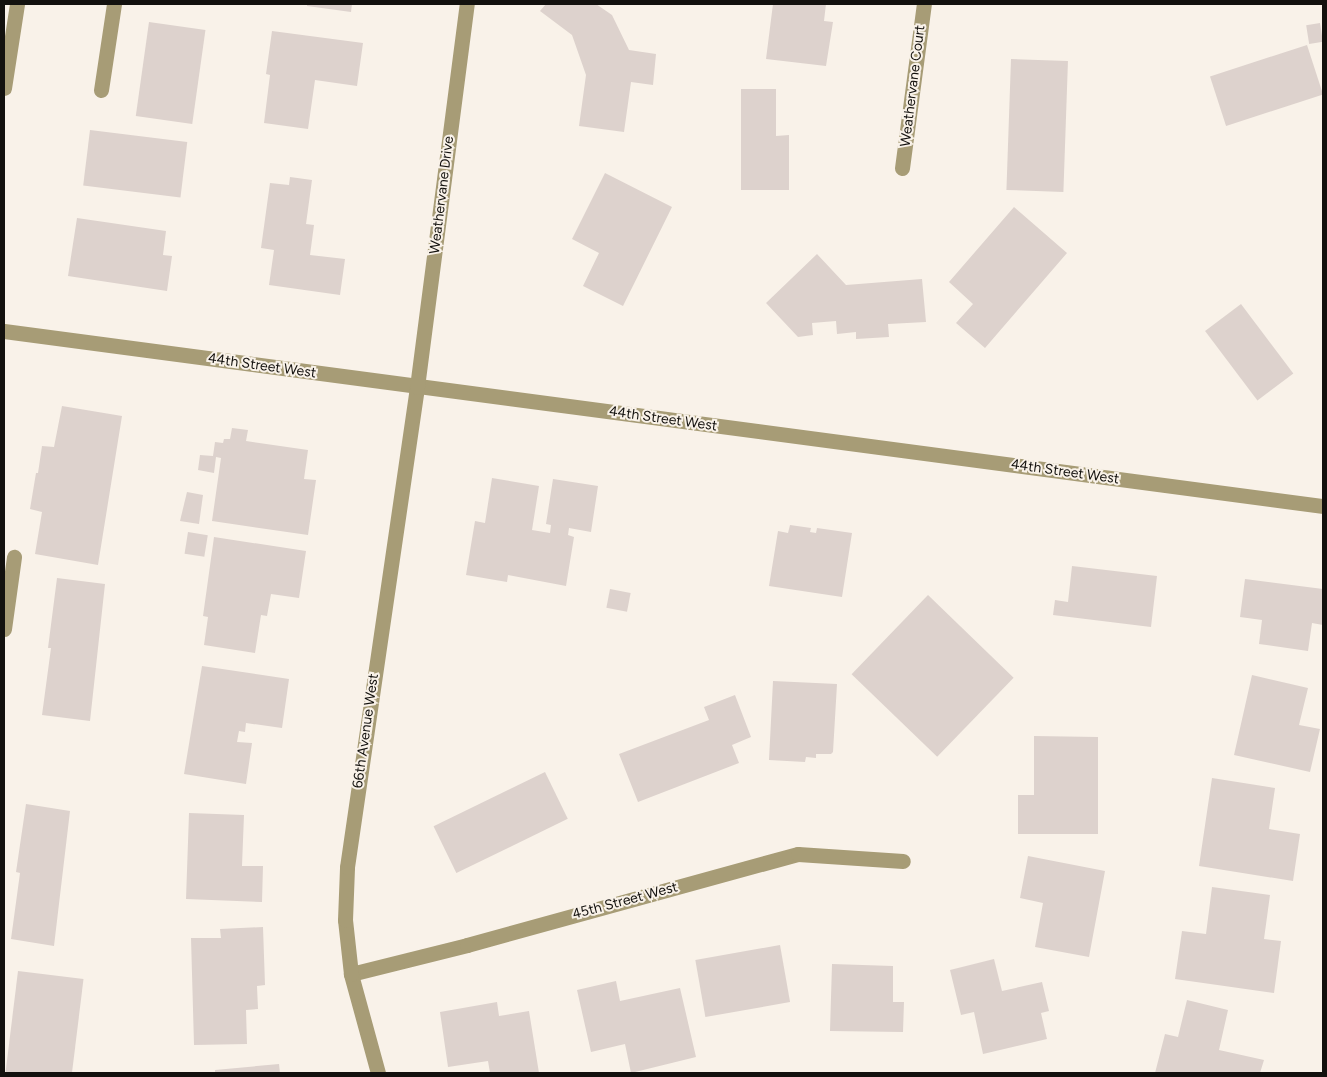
<!DOCTYPE html>
<style>
body{margin:0}
#map{position:relative;width:1327px;height:1077px;overflow:hidden;background:#f9f2e9;font-family:Figtree,sans-serif}
div>[style]{position:absolute}
[style*='--x']{left:calc(var(--x)*1px);top:calc(var(--y)*1px);width:calc(var(--w)*1px);rotate:calc(var(--a)*1deg)}
.building>*{inset:0;background:#ddd2cd;transform-origin:0 0}
.minor>*{height:15px;margin:-7.5px;padding:0 7.5px;transform-origin:7.5px;border-radius:7.5px;background:#a79c76}
span{translate:-50% -50%;white-space:nowrap;text-align:center;line-height:1.15;-webkit-text-stroke:4px #f9f2e9;paint-order:stroke}
.street-label{font-size:14px;color:#13110e}
.frame{position:absolute;inset:0;border:5px solid #13110e;pointer-events:none}
</style>
<div id="map">
<div class="building">
<div style="clip-path:polygon(307px 4px,352px 4px,351px 12px,307px 6px)"></div>
<div style="clip-path:polygon(546px 4px,596px 4px,612px 15px,629px 50px,656px 54px,653px 85px,631px 82px,624px 132px,579px 126px,586px 75px,572px 35px,540px 11px)"></div>
<div style="clip-path:polygon(773px 4px,826px 4px,824px 21px,833px 22px,826px 66px,766px 59px)"></div>
<div style="left:149px;top:22px;width:57px;height:95px;rotate:8deg"></div>
<div style="left:1320px;top:23px;width:19px;height:14px;rotate:81deg"></div>
<div style="clip-path:polygon(272px 31px,363px 43px,357px 86px,315px 80px,308px 129px,264px 123px,270px 75px,266px 74px)"></div>
<div style="left:1307px;top:45px;width:52px;height:102px;rotate:72deg"></div>
<div style="left:1011px;top:59px;width:57px;height:131px;rotate:2deg"></div>
<div style="clip-path:polygon(741px 89px,776px 89px,776px 136px,789px 135px,789px 190px,741px 190px)"></div>
<div style="left:90px;top:130px;width:98px;height:56px;rotate:7deg"></div>
<div style="clip-path:polygon(605px 173px,672px 207px,623px 306px,583px 286px,599px 253px,572px 239px)"></div>
<div style="clip-path:polygon(290px 177px,312px 180px,306px 224px,314px 225px,310px 255px,345px 259px,340px 295px,269px 285px,274px 250px,261px 248px,270px 183px,289px 185px)"></div>
<div style="clip-path:polygon(1014px 207px,1067px 253px,985px 348px,956px 323px,973px 304px,949px 282px)"></div>
<div style="clip-path:polygon(77px 218px,166px 231px,163px 255px,172px 256px,167px 291px,68px 276px)"></div>
<div style="clip-path:polygon(817px 254px,846px 285px,922px 279px,926px 322px,888px 324px,889px 337px,856px 339px,856px 332px,837px 334px,836px 321px,812px 323px,813px 335px,798px 337px,766px 303px)"></div>
<div style="left:1241px;top:304px;width:87px;height:45px;rotate:53deg"></div>
<div style="clip-path:polygon(62px 406px,122px 416px,98px 565px,35px 554px,42px 512px,30px 509px,36px 473px,38px 473px,42px 446px,54px 447px)"></div>
<div style="clip-path:polygon(232px 428px,248px 430px,246px 441px,308px 450px,304px 479px,316px 480px,308px 535px,212px 521px,221px 458px,216px 457px,214px 473px,198px 470px,200px 455px,213px 456px,215px 442px,223px 443px,224px 439px,230px 439px)"></div>
<div style="clip-path:polygon(492px 478px,539px 486px,532px 530px,550px 533px,551px 525px,546px 524px,553px 479px,598px 486px,591px 532px,569px 528px,568px 535px,574px 537px,566px 586px,508px 575px,507px 582px,466px 575px,475px 521px,485px 523px)"></div>
<div style="clip-path:polygon(187px 492px,203px 495px,199px 524px,180px 521px)"></div>
<div style="clip-path:polygon(790px 525px,811px 528px,810px 532px,816px 533px,817px 528px,852px 533px,842px 597px,769px 586px,778px 531px,788px 533px)"></div>
<div style="left:188px;top:532px;width:20px;height:22px;rotate:9deg"></div>
<div style="clip-path:polygon(214px 537px,306px 551px,299px 598px,271px 594px,267px 616px,261px 615px,255px 653px,204px 645px,208px 617px,203px 616px)"></div>
<div style="clip-path:polygon(1072px 566px,1157px 576px,1151px 627px,1053px 615px,1055px 600px,1068px 602px)"></div>
<div style="clip-path:polygon(57px 578px,105px 584px,90px 721px,42px 715px,51px 648px,48px 648px)"></div>
<div style="clip-path:polygon(1245px 579px,1323px 589px,1323px 625px,1312px 623px,1308px 651px,1259px 644px,1262px 620px,1240px 617px)"></div>
<div style="left:610px;top:589px;width:21px;height:19px;rotate:11deg"></div>
<div style="left:928px;top:595px;width:119px;height:110px;rotate:44deg"></div>
<div style="clip-path:polygon(202px 666px,289px 679px,282px 728px,246px 723px,245px 732px,239px 731px,237px 742px,252px 743px,246px 784px,184px 774px)"></div>
<div style="clip-path:polygon(1252px 675px,1308px 688px,1299px 725px,1320px 729px,1310px 772px,1234px 755px)"></div>
<div style="clip-path:polygon(773px 681px,837px 684px,833px 752px,831px 754px,816px 754px,816px 758px,806px 757px,805px 762px,769px 760px)"></div>
<div style="clip-path:polygon(735px 695px,751px 737px,732px 745px,739px 763px,638px 802px,619px 754px,709px 720px,704px 707px)"></div>
<div style="clip-path:polygon(1034px 736px,1098px 737px,1098px 834px,1018px 834px,1018px 795px,1034px 795px)"></div>
<div style="left:545px;top:772px;width:52px;height:124px;rotate:64deg"></div>
<div style="clip-path:polygon(1212px 778px,1275px 788px,1269px 829px,1300px 834px,1293px 881px,1199px 866px)"></div>
<div style="clip-path:polygon(26px 804px,70px 811px,54px 946px,11px 939px,20px 873px,16px 872px)"></div>
<div style="clip-path:polygon(189px 813px,244px 815px,242px 866px,263px 866px,262px 902px,186px 899px)"></div>
<div style="clip-path:polygon(1028px 856px,1105px 871px,1089px 957px,1035px 947px,1043px 903px,1020px 898px)"></div>
<div style="clip-path:polygon(1212px 887px,1270px 895px,1264px 939px,1281px 941px,1274px 993px,1175px 979px,1182px 931px,1206px 934px)"></div>
<div style="clip-path:polygon(263px 927px,265px 985px,257px 986px,258px 1009px,246px 1010px,247px 1044px,194px 1045px,191px 938px,221px 938px,220px 929px)"></div>
<div style="left:780px;top:945px;width:58px;height:86px;rotate:80deg"></div>
<div style="clip-path:polygon(994px 959px,1002px 991px,1042px 982px,1049px 1011px,1041px 1013px,1047px 1039px,983px 1054px,974px 1012px,961px 1015px,950px 970px)"></div>
<div style="clip-path:polygon(832px 964px,893px 966px,893px 1002px,904px 1002px,903px 1032px,830px 1031px)"></div>
<div style="left:18px;top:971px;width:66px;height:103px;rotate:7deg"></div>
<div style="clip-path:polygon(616px 981px,620px 1001px,680px 988px,696px 1057px,631px 1073px,625px 1044px,591px 1052px,577px 990px)"></div>
<div style="clip-path:polygon(1187px 1000px,1228px 1010px,1219px 1050px,1264px 1060px,1260px 1073px,1155px 1073px,1165px 1034px,1178px 1037px)"></div>
<div style="clip-path:polygon(497px 1002px,499px 1016px,529px 1011px,539px 1073px,490px 1073px,488px 1061px,448px 1067px,440px 1012px)"></div>
<div style="clip-path:polygon(279px 1064px,280px 1073px,215px 1073px,215px 1070px)"></div>
</div>
<div class="minor">
<div style="--x:4;--y:88;--w:85;--a:-81.2"></div>
<div style="--x:101;--y:90;--w:87;--a:-81.4"></div>
<div style="--x:902;--y:168;--w:165;--a:-82.4"></div>
<div style="--x:4;--y:331;--w:1331;--a:7.56"></div>
<div style="--x:4;--y:629;--w:73;--a:-82.1"></div>
<div style="--x:351;--y:974;--w:120;--a:-14"></div>
<div style="--x:467;--y:945;--w:343;--a:-15.4"></div>
<div style="--x:798;--y:854;--w:105;--a:3.8"></div>
<div style="--x:378;--y:1073;--w:103;--a:-105.3"></div>
<div style="--x:351;--y:974;--w:54;--a:-96.3"></div>
<div style="--x:345;--y:920;--w:53;--a:-87.8"></div>
<div style="--x:347;--y:867;--w:485;--a:-81.7"></div>
<div style="--x:417;--y:387;--w:386;--a:-82.6"></div>
</div>
<div class="street-label">
<span style="left:913px;top:86px;rotate:-83deg">Weathervane Court</span>
<span style="left:442px;top:195px;rotate:-83deg">Weathervane Drive</span>
<span style="left:262px;top:366px;rotate:8deg">44th Street West</span>
<span style="left:663px;top:419px;rotate:8deg">44th Street West</span>
<span style="left:1065px;top:472px;rotate:8deg">44th Street West</span>
<span style="left:366px;top:731px;rotate:-82deg">66th Avenue West</span>
<span style="left:625px;top:901px;rotate:-15deg">45th Street West</span>
</div>
<div class="frame"></div>
</div>
